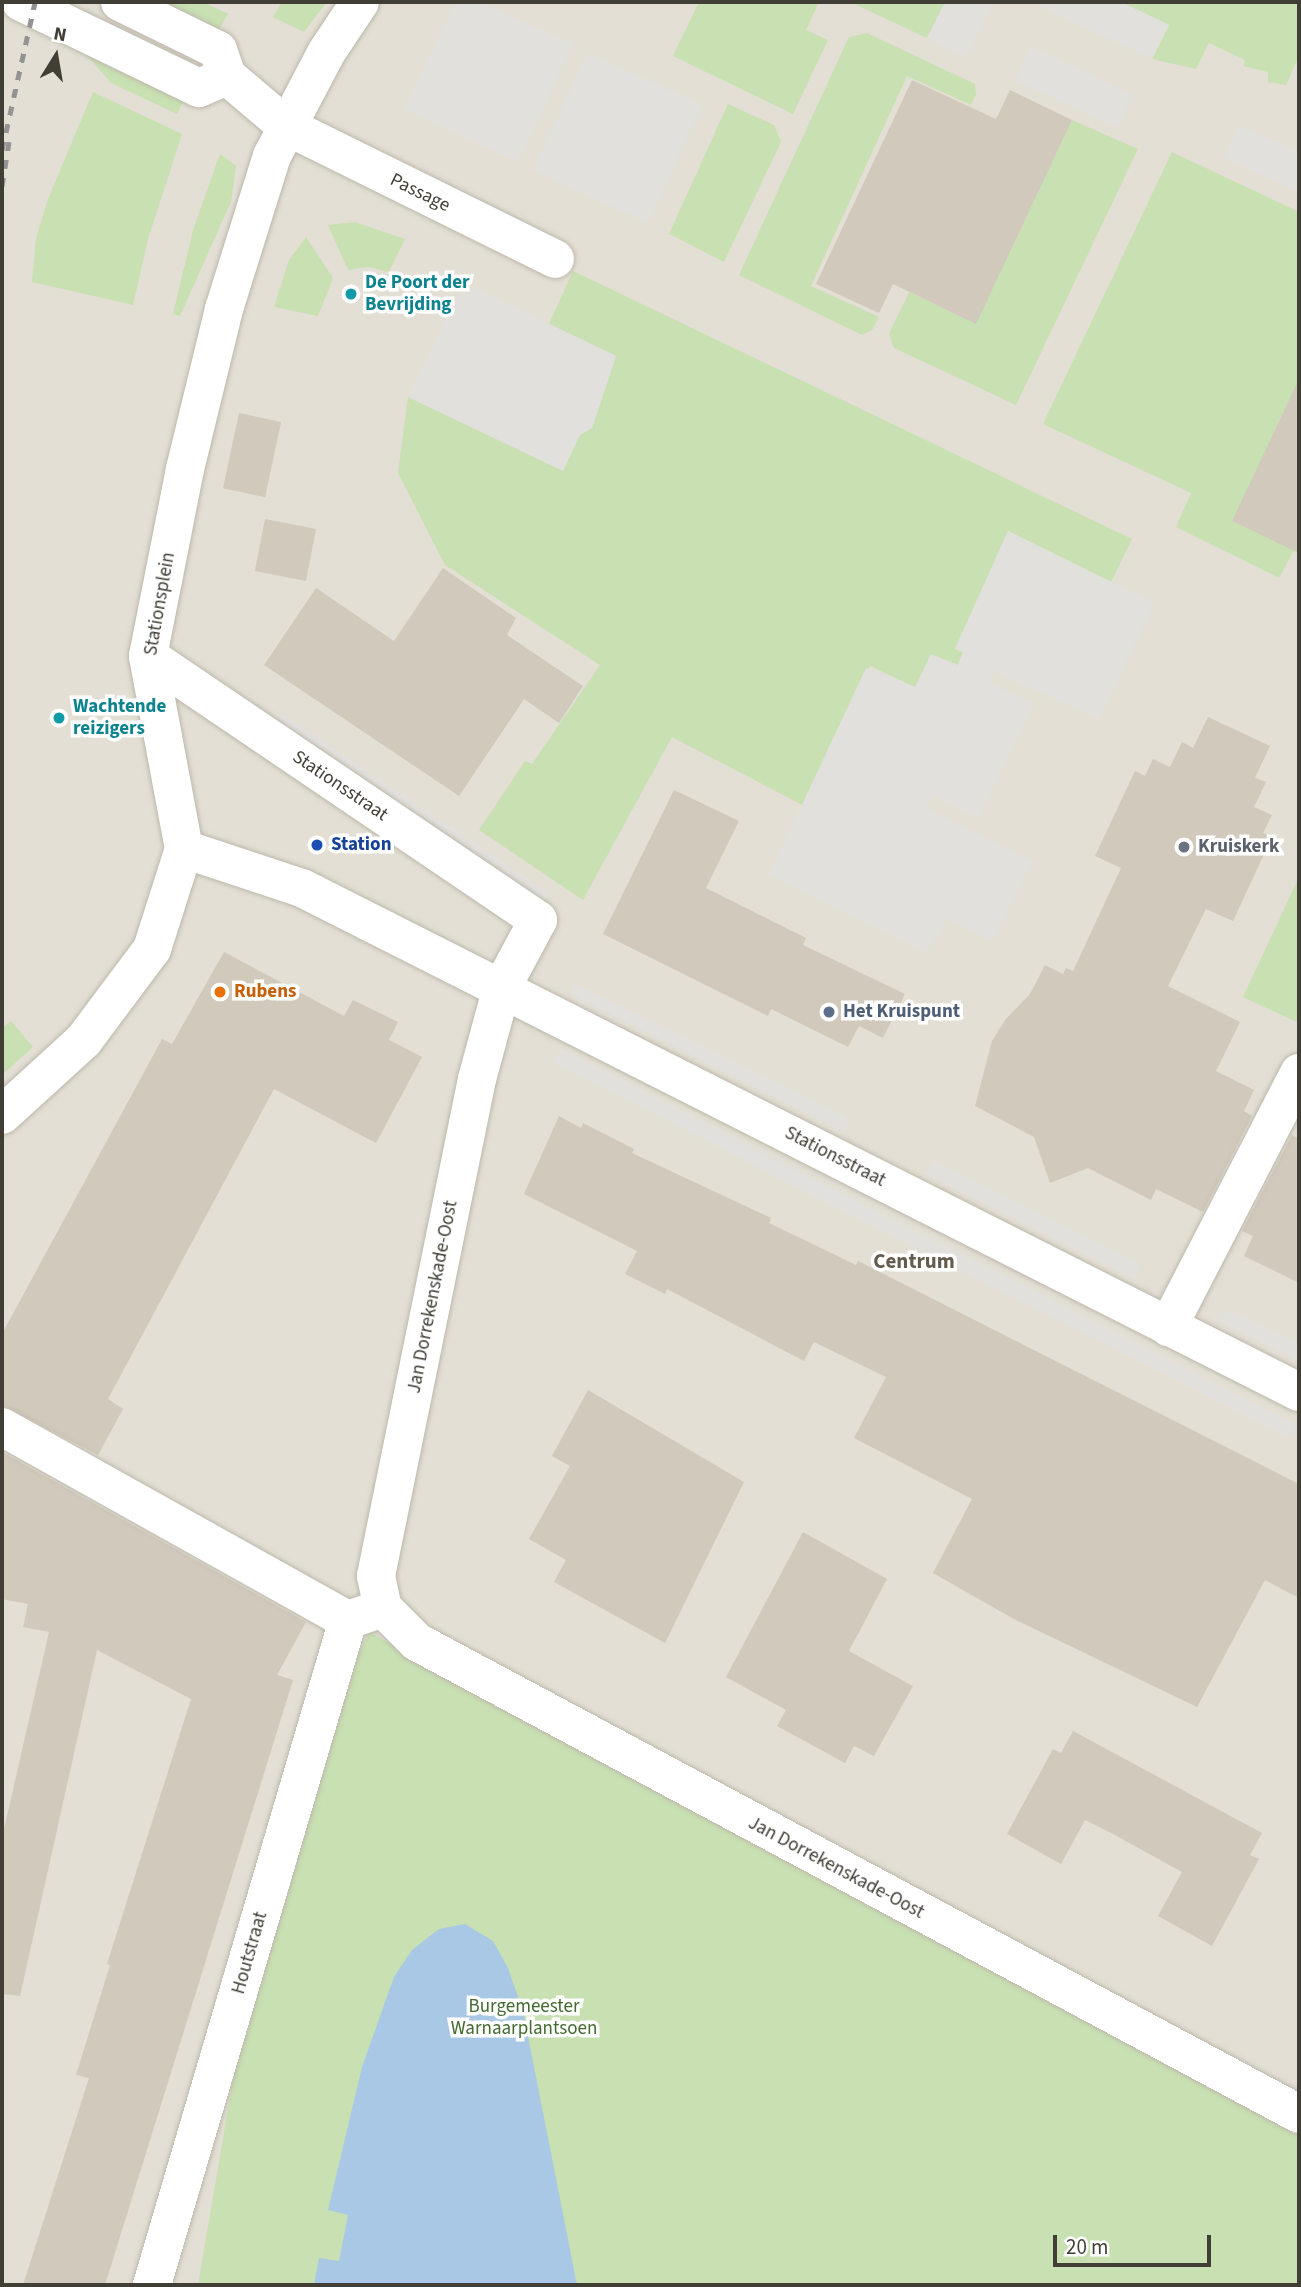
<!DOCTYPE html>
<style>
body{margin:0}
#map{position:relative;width:1301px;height:2287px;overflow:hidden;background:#f0ede5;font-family:"Source Sans 3",sans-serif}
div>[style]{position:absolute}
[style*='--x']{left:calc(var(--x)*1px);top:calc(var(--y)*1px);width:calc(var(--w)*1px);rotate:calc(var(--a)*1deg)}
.residential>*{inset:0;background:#e3dfd4;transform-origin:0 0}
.green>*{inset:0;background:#c8e0b2}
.parking>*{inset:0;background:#e1e0dd;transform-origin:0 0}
.water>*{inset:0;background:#a8c8e6}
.building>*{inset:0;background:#d0c9bc;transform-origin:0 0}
.roads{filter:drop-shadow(0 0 2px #bdb8ac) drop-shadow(0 0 2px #bdb8ac)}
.minor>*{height:38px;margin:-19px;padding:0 19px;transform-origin:19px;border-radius:19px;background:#fff}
.rail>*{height:5px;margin-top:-2.5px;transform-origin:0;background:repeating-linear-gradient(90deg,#939393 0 9px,transparent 0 18px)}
.dots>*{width:19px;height:19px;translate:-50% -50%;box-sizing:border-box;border:4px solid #fff;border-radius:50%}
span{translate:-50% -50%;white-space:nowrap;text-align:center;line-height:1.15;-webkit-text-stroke:7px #fff;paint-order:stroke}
.street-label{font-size:19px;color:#413e35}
.culture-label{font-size:19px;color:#0d838f;font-weight:700}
.left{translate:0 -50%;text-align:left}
.transit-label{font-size:19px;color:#164399;font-weight:700}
.worship-label{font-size:19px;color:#5b616d;font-weight:700}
.food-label{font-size:19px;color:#c56008;font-weight:700}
.service-label{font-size:19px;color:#4e5e75;font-weight:700}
.park-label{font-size:19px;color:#436b30}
.neighbourhood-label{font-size:21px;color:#635c4e;font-weight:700}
.frame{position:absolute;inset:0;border:4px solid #413e35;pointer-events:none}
.north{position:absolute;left:21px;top:21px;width:70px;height:70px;-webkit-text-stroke:5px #fff;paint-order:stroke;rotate:11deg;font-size:19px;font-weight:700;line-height:28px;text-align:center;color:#413e35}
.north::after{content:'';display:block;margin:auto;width:24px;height:32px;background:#413e35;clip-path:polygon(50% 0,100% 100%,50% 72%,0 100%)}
.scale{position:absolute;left:1053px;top:2235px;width:158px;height:32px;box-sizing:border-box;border:4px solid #413e35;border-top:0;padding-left:9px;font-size:21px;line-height:24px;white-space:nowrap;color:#413e35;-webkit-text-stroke:5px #fff;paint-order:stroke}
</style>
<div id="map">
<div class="residential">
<div style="left:2px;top:2px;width:1297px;height:2283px"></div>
</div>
<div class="green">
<div style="clip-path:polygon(156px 2px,203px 2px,228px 14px,218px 31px)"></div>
<div style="clip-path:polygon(282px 2px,327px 2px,304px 32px,273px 17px)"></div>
<div style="clip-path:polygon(699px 2px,819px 2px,806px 30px,828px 40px,793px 114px,673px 56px)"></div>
<div style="clip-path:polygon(850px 2px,945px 2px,927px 38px)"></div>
<div style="clip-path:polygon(1121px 2px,1299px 2px,1299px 56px,1286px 85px,1268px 82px,1268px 72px,1243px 66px,1245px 60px,1209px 43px,1196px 69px,1152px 59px,1169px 25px)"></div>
<div style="clip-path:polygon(867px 33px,975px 84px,976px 95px,971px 105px,907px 76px,811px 286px,879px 317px,872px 330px,862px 335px,739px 275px,849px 37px)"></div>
<div style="clip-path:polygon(80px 47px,186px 96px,177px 114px,111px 83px)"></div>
<div style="clip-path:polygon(93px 92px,182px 134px,148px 239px,133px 305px,32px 282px,36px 238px,48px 199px)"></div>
<div style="clip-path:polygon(728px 104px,774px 125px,781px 142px,724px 262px,669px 234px)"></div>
<div style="clip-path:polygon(1072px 120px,1138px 149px,1016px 405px,894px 348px,889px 334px,909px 292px,975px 323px)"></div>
<div style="clip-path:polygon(1172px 152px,1299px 212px,1299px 379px,1233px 521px,1294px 550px,1279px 578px,1176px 527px,1191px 493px,1043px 424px)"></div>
<div style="clip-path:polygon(220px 154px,236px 166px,231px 202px,180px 316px,173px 314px,193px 230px)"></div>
<div style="clip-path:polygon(355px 222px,405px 239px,389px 272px,368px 267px,348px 270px,328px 225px)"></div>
<div style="clip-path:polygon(306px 237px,333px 278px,318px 316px,274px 307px,289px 260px)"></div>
<div style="clip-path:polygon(573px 271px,1132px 539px,1111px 582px,1008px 531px,955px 649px,963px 652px,958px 665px,915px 687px,870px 666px,802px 805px,672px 737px,583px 900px,479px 830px,525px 761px,532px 764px,600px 665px,445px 565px,398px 473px,408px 397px,563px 470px,580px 434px,592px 428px,616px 356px,549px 324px)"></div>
<div style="clip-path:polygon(1299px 877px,1299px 1023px,1243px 997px)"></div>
<div style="clip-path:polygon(11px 1021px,33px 1047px,2px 1075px,2px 1028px)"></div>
<div style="clip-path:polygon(369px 1632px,1299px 2121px,1299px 2285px,198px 2285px,241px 2033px,353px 1664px)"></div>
</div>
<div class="parking">
<div style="clip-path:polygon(456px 2px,479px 2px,573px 44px,517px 162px,404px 109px)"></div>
<div style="clip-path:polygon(945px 2px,993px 2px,966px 57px,927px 38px)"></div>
<div style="clip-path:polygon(1032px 2px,1121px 2px,1169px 25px,1152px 59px)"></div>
<div style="left:1031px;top:47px;width:112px;height:37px;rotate:25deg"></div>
<div style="left:588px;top:52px;width:126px;height:130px;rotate:25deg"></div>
<div style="clip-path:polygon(1239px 126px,1299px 151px,1299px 193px,1224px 157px)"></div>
<div style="clip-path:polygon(464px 283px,616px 356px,592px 428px,580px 435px,563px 471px,408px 397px)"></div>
<div style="clip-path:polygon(1008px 531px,1154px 603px,1098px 719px,992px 670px,990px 683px,1033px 704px,978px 818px,935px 797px,926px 808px,1032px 861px,993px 941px,947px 918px,927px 953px,769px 875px,866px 668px,915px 687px,931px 654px,958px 665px,963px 652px,955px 649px)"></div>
<div style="left:283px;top:714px;width:321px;height:14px;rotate:34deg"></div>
<div style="clip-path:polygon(576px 984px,846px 1116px,848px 1124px,844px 1132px,570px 994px)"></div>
<div style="left:561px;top:1050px;width:825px;height:15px;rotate:27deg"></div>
<div style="clip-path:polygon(935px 1161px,1136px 1262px,1140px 1268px,1135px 1278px,925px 1173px)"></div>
<div style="clip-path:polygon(1227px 1309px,1299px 1343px,1299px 1360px,1220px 1320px)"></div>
</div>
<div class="water">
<div style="clip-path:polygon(465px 1924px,493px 1941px,508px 1968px,523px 2011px,577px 2285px,314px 2285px,319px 2258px,339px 2261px,348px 2215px,328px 2210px,362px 2067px,394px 1977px,412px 1950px,439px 1929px)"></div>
</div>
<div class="building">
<div style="clip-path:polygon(912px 80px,996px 119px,1010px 90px,1072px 120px,976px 324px,893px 284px,879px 313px,816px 284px)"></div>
<div style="clip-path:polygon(1299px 379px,1299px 553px,1232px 521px)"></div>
<div style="left:239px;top:413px;width:43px;height:77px;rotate:12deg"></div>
<div style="left:265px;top:519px;width:52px;height:53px;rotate:11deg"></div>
<div style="clip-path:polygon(443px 568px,516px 618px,507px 635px,583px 686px,559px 723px,524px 699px,459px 796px,264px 665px,316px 588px,394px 641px)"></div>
<div style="clip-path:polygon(1208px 717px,1270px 746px,1255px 778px,1266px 782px,1254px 807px,1272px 815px,1263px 833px,1272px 837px,1233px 921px,1206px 909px,1168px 986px,1240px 1022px,1216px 1071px,1254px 1090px,1244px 1111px,1252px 1116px,1203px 1212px,1156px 1189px,1151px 1200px,1088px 1168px,1050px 1183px,1034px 1137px,975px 1106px,992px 1041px,1005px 1020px,1030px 994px,1045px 965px,1063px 974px,1066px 968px,1073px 971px,1121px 868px,1095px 856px,1135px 771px,1145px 776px,1153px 759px,1170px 767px,1182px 742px,1193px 748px)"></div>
<div style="clip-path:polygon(674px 790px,739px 821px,706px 888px,806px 938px,803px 945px,905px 994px,883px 1038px,859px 1026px,848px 1047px,771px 1009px,768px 1016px,603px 934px)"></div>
<div style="clip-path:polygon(224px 952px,344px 1016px,353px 1000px,398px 1022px,389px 1040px,422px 1057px,376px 1143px,274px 1089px,108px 1399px,123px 1409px,98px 1455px,2px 1405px,2px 1334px,162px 1039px,172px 1044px)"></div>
<div style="clip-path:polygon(559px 1116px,581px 1128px,583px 1123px,634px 1149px,632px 1153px,771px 1218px,769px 1223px,856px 1265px,858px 1261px,1299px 1484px,1299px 1598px,1265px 1580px,1197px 1707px,1012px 1618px,933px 1573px,972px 1499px,854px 1438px,886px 1377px,814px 1342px,804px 1361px,667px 1289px,665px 1294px,625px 1274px,637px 1251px,524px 1194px)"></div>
<div style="clip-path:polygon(1292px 1135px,1299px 1139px,1299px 1283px,1244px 1256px,1253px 1236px,1242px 1231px)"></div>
<div style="clip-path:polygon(588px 1390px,744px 1482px,665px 1643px,554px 1582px,566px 1560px,529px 1539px,570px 1466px,552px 1456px)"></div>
<div style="clip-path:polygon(2px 1452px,306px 1622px,277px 1675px,293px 1680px,105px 2285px,23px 2285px,89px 2078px,76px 2075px,110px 1965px,107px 1964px,191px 1699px,97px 1650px,20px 1996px,2px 1994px,2px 1838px,49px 1632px,23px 1627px,28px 1604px,2px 1599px)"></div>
<div style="clip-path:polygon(803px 1532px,887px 1579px,849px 1651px,913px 1686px,874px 1756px,854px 1746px,845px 1763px,777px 1726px,786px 1710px,726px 1677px)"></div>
<div style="clip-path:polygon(1073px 1731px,1262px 1833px,1250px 1855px,1259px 1859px,1212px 1946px,1158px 1916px,1182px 1872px,1113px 1834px,1085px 1820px,1061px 1864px,1007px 1834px,1053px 1749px,1061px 1753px)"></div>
</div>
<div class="roads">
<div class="minor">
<div style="--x:21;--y:2;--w:198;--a:25.8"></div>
<div style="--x:199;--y:88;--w:30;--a:-23"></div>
<div style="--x:120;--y:2;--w:109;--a:26.1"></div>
<div style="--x:218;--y:50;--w:28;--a:71"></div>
<div style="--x:227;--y:76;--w:77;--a:40.3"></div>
<div style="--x:286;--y:126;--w:300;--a:26.3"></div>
<div style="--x:148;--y:656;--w:471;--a:34.1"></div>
<div style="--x:538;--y:920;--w:76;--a:118.2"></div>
<div style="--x:502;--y:987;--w:95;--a:105.2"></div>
<div style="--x:477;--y:1079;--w:507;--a:101.49"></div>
<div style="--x:376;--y:1576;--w:33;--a:78"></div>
<div style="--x:383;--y:1608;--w:48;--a:45"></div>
<div style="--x:417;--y:1642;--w:1000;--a:28.15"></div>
<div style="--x:184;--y:849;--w:124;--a:18.3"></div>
<div style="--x:302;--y:888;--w:1117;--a:26.82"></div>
<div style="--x:2;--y:1115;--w:111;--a:-42.4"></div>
<div style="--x:84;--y:1040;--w:114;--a:-53.2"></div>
<div style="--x:152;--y:949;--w:105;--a:-72.3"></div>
<div style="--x:184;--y:849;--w:196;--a:-100.6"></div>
<div style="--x:148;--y:656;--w:191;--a:-78.8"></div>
<div style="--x:185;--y:469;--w:165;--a:-76.3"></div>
<div style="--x:224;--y:309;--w:160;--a:-72.6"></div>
<div style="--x:272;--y:156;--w:116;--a:-62.3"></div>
<div style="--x:326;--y:53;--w:61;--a:-56.3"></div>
<div style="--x:1168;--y:1327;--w:286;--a:-62.7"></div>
<div style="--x:2;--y:1427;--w:396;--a:29.2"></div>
<div style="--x:348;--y:1620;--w:24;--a:-19"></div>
<div style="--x:152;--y:2285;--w:693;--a:-73.58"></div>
</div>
</div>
<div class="rail">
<div style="--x:2;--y:150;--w:152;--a:-77.4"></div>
<div style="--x:2;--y:186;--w:45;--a:-81"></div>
</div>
<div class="dots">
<div style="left:351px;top:294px;background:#0f9aa8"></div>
<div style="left:59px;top:718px;background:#0f9aa8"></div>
<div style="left:317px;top:845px;background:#1a4fb4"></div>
<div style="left:1184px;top:847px;background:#6b7280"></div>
<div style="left:220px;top:992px;background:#e8710a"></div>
<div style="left:829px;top:1012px;background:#5c6f8a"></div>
</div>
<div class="street-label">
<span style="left:420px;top:193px;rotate:26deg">Passage</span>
<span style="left:160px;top:604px;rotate:-80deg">Stationsplein</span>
<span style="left:340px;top:786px;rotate:34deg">Stationsstraat</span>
<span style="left:835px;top:1157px;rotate:27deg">Stationsstraat</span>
<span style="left:433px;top:1297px;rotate:-79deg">Jan Dorrekenskade-Oost</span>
<span style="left:836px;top:1868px;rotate:28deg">Jan Dorrekenskade-Oost</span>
<span style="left:250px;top:1953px;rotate:-74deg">Houtstraat</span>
</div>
<div class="culture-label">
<span class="left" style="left:365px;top:294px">De Poort der<br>Bevrijding</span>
<span class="left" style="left:73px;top:718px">Wachtende<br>reizigers</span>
</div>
<div class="transit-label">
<span class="left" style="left:331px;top:845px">Station</span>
</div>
<div class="worship-label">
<span class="left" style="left:1198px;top:847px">Kruiskerk</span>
</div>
<div class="food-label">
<span class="left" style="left:234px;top:992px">Rubens</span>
</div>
<div class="service-label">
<span class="left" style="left:843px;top:1012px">Het Kruispunt</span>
</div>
<div class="park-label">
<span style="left:524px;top:2018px">Burgemeester<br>Warnaarplantsoen</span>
</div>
<div class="neighbourhood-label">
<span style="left:914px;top:1261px">Centrum</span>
</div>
<div class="frame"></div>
<div class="north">N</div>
<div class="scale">20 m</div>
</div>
